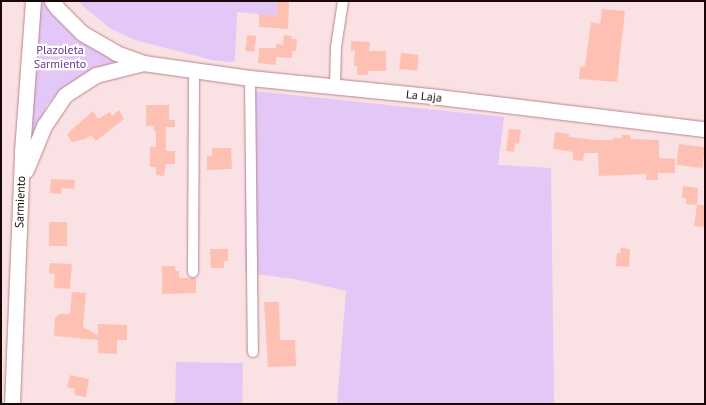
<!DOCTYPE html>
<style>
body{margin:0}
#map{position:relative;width:706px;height:405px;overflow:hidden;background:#fae1e3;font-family:"PT Sans",sans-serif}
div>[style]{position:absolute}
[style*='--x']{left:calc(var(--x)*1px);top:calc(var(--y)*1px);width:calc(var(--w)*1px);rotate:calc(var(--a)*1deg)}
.green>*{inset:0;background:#e3c7f7;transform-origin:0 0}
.building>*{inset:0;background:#ffc0b4;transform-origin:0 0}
.roads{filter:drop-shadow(0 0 1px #bb8389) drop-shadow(0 0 1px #bb8389)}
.street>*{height:10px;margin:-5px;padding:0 5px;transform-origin:5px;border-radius:5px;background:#fff}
.secondary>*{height:15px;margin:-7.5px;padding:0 7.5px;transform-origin:7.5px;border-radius:7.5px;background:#fff}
span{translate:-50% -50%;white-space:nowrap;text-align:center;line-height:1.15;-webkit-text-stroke:4.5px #fff;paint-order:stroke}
.park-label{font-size:12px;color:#6f3290}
.street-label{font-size:12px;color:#1b070a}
.frame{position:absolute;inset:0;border:2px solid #1b070a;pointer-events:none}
</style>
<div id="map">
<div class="green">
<div style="clip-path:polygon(36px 1px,46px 1px,124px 61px,114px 62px,88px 72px,60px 90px,47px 105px,29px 145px)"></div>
<div style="clip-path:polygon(77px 1px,277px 1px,276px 16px,237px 12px,235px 61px,228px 62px,212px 60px,135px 40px,111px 29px)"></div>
<div style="clip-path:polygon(245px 90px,504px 117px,498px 165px,551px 168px,554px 404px,333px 404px,337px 403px,346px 291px,295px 279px,245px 273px)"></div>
<div style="left:176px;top:362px;width:67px;height:42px;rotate:1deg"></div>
</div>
<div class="building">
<div style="clip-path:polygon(277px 1px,289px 1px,288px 29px,259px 27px,259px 14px,276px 16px)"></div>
<div style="clip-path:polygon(602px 9px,625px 11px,617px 82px,579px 79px,580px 67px,585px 66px,591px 22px,600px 24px)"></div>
<div style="left:247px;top:35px;width:9px;height:16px;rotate:6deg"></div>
<div style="clip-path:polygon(284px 35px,292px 36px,291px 39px,297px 39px,296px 51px,292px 51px,292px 58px,276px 57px,276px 65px,258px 63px,259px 48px,276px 48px,276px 44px,283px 45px)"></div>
<div style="clip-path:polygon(351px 41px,370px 42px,369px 51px,386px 51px,386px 71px,368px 71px,368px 75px,357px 75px,357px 66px,354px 66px,355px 50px,351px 51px)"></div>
<div style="left:401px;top:53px;width:18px;height:16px;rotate:6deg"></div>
<div style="clip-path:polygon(146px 105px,169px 105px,169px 120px,175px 120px,175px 127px,166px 127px,166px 151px,175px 151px,175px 164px,166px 164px,164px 176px,156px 175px,156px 167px,150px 167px,150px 147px,156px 147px,156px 131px,154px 131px,154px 126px,146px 126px)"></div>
<div style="clip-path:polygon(119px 110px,124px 119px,96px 141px,91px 135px,85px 139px,72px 142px,67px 134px,93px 111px,98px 119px,110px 112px,112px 116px)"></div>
<div style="clip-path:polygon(509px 129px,521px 130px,519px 144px,515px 143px,514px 152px,506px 151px)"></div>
<div style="clip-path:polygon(555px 132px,569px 134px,569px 137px,596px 140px,613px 140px,613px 138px,622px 138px,622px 135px,630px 135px,631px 139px,659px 140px,659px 158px,675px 159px,675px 173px,658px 173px,658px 180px,646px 180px,646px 174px,599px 176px,598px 153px,584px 153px,583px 161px,573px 160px,573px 152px,553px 149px)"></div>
<div style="left:679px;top:144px;width:26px;height:21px;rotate:7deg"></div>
<div style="clip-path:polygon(212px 148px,231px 148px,232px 169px,207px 170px,207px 156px,212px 156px)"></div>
<div style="clip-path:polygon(51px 179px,75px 180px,74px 189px,62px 188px,61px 194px,50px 193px)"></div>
<div style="clip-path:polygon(683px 186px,698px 188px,697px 205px,686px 204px,686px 198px,682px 198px)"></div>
<div style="clip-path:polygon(697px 205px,705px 205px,705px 227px,694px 226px)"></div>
<div style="left:49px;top:222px;width:18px;height:24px"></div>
<div style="clip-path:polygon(621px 248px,630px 249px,629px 267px,616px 266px,617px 253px,620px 253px)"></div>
<div style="clip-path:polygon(210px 249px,228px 249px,228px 261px,224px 261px,224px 268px,211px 268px)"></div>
<div style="clip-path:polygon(50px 263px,72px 264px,70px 289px,54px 288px,55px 274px,49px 273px)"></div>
<div style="clip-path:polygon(162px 266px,175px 266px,176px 271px,179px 271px,179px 278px,196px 278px,196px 293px,162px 294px)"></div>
<div style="clip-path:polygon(72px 292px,86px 293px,83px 327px,98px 335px,98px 324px,127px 325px,127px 340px,117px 340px,117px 354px,98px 353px,98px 340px,54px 336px,55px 318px,59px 314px,70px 314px)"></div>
<div style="clip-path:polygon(264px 302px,279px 302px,280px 340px,295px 340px,296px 366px,268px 367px)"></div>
<div style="clip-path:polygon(70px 375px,89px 379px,86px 397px,74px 395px,75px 389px,67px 387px)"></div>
</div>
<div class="roads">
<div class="street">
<div style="--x:250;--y:78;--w:274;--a:89.4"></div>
<div style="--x:335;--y:87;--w:40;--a:-88.6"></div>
<div style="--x:336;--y:47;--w:47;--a:-81.3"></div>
<div style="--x:193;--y:272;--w:203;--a:-89.7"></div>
</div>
<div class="secondary">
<div style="--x:52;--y:1;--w:9;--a:54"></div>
<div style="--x:57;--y:8;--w:35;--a:45"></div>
<div style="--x:82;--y:33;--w:39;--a:30"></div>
<div style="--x:116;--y:53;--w:29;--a:20"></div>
<div style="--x:143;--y:63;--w:108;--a:8"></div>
<div style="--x:250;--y:78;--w:190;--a:5.7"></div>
<div style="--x:439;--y:97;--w:268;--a:6.9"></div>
<div style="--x:26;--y:170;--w:48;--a:-67.8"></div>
<div style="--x:44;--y:126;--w:37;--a:-56"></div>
<div style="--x:65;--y:95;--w:37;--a:-33"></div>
<div style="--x:96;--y:75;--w:49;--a:-14.3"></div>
<div style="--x:12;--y:404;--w:253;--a:-87.7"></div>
<div style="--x:22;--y:151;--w:150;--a:-85.8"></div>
</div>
</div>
<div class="park-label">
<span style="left:60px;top:57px">Plazoleta<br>Sarmiento</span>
</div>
<div class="street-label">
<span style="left:424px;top:96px;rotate:6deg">La Laja</span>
<span style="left:20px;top:202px;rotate:-88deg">Sarmiento</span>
</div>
<div class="frame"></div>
</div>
